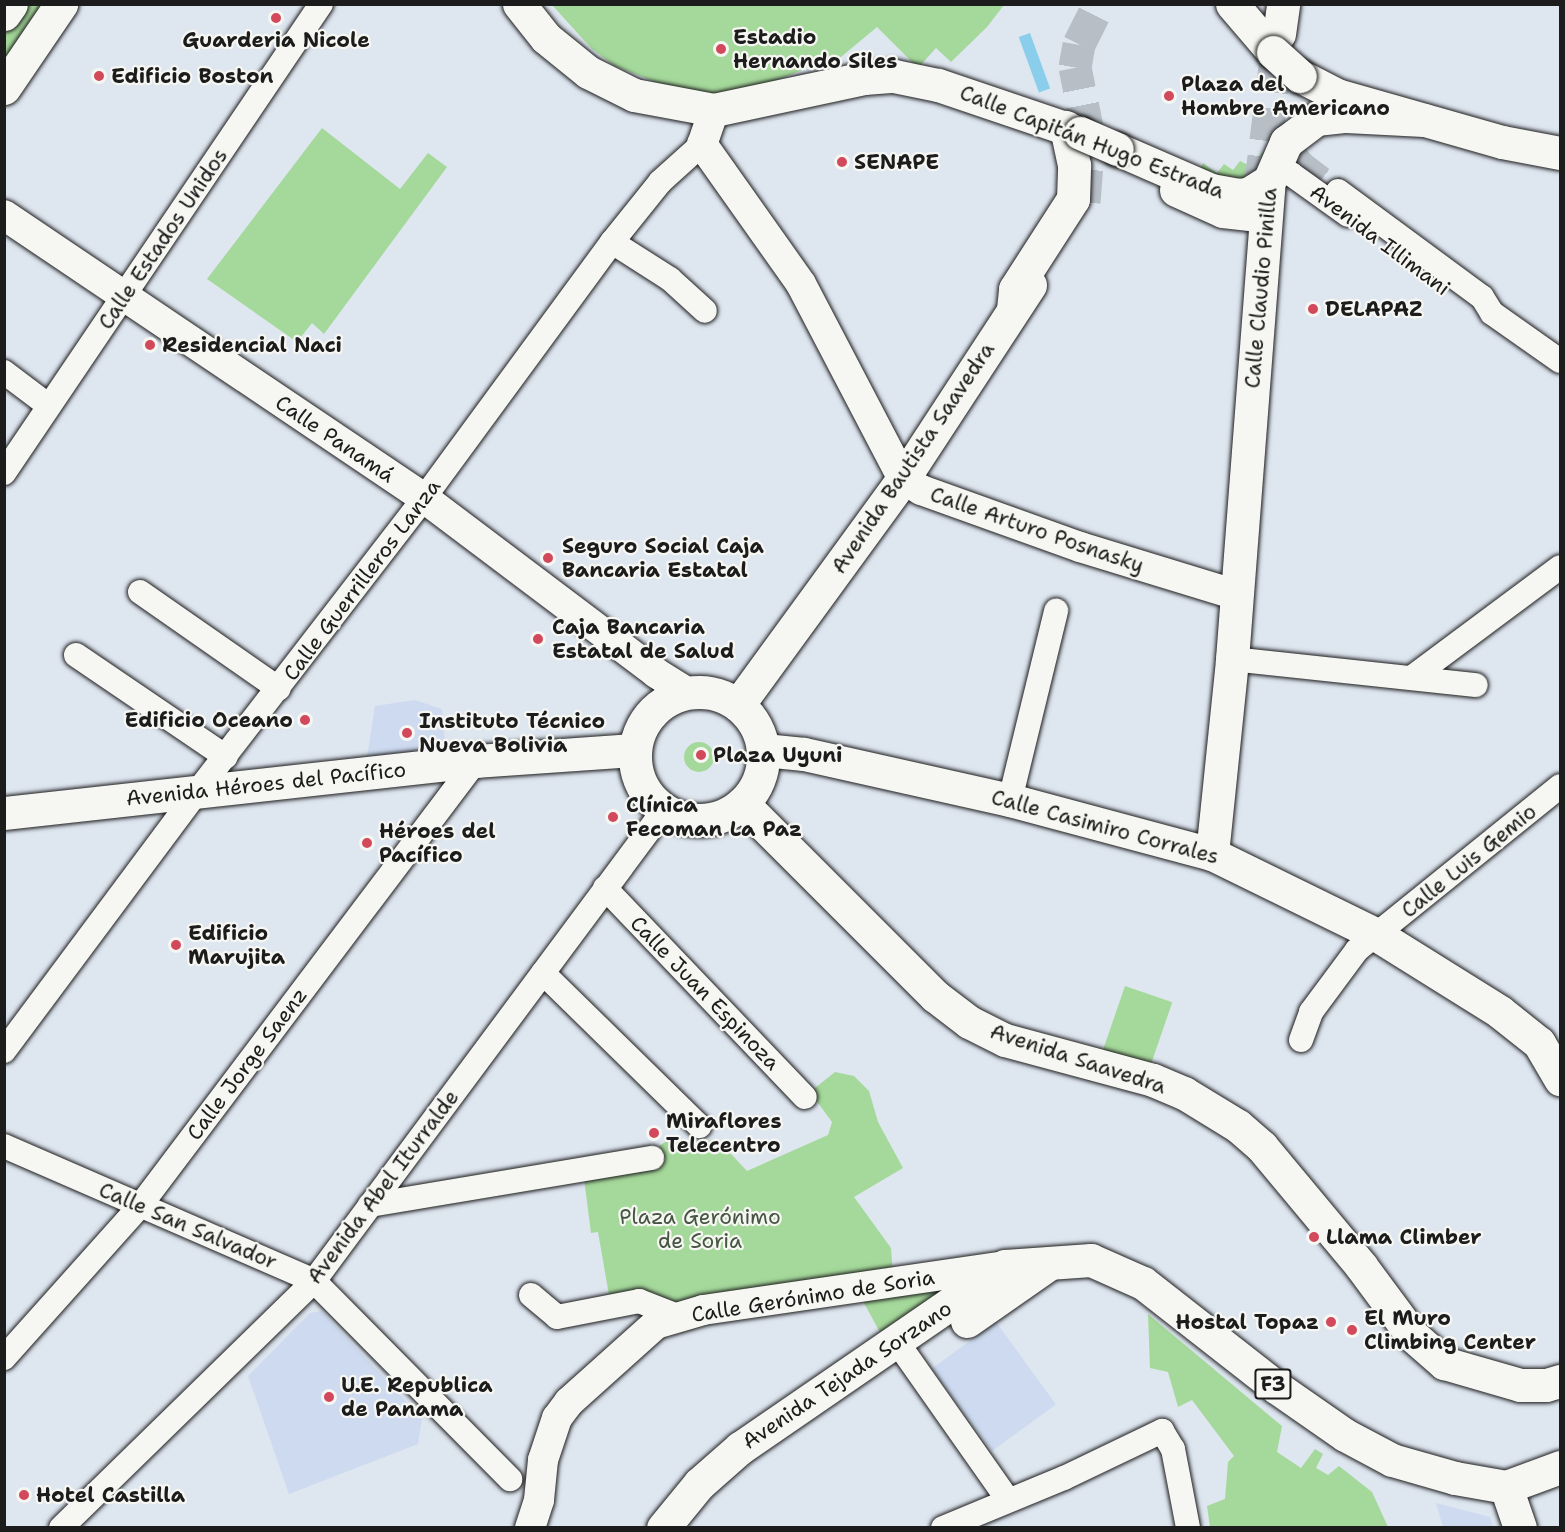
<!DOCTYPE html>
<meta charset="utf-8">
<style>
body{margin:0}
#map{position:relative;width:1565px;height:1532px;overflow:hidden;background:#dee6f0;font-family:"Shantell Sans",sans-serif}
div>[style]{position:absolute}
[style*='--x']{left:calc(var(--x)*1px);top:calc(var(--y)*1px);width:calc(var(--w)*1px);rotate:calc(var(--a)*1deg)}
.built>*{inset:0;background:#cddaef;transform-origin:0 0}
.green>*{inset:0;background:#a5d99b;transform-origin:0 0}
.round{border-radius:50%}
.water>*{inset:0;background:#8aceec;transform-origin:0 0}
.minor-tunnel>*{height:24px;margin-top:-12px;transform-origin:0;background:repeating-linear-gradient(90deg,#b7bec6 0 24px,transparent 0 36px)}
.secondary-tunnel>*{height:33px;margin-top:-16.5px;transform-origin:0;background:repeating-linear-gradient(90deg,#b7bec6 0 33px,transparent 0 49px)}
.roads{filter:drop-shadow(0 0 2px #1c1c1c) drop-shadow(0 0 2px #1c1c1c)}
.minor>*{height:24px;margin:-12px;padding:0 12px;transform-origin:12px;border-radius:12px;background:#f6f6f2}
.tertiary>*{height:30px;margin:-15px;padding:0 15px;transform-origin:15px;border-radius:15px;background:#f6f6f2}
.secondary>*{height:33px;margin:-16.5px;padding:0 16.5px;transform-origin:16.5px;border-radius:16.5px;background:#f6f6f2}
.secondary>.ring{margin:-16.5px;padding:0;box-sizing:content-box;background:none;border:33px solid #f6f6f2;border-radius:50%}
.primary>*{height:33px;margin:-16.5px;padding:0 16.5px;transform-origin:16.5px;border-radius:16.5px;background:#f6f6f2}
.bridges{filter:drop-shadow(0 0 2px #1c1c1c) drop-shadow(0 0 2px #1c1c1c)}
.primary-bridge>*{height:33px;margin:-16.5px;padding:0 16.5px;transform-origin:16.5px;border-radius:16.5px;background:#f6f6f2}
.dots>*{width:16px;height:16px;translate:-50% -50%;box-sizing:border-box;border:3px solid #f6f6f2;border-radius:50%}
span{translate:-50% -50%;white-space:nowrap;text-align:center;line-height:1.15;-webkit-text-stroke:4.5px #f6f6f2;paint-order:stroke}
.shield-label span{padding:2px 4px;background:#f6f6f2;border:2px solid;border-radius:4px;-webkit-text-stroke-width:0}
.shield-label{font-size:20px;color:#1c1c1c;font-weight:700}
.poi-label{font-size:21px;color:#1c1c1c;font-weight:700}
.left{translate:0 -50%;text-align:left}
.right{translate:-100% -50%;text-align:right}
.street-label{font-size:21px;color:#1c1c1c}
.park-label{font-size:21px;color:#455542}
.frame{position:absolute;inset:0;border:6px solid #1c1c1c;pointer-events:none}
</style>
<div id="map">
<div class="built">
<div style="clip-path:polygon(415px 700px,442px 709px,446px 756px,366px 764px,375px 706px)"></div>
<div style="clip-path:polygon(322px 1311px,422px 1419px,418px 1444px,289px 1494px,248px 1376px,310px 1313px)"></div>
<div style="left:996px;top:1322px;width:102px;height:79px;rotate:54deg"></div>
<div style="clip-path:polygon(1436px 1503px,1490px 1517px,1493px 1527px,1443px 1527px)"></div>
</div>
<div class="green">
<div style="clip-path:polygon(25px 5px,48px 5px,5px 68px,5px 34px)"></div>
<div style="clip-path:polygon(552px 5px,1004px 5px,987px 27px,951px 62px,936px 48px,918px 68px,877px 27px,829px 67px,819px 57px,800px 71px,754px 89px,709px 94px,663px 85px,615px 66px,592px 49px)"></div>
<div style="clip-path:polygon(322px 128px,400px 189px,428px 153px,447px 167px,324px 334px,312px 323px,297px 342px,207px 279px)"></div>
<div style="clip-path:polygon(1267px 148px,1265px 162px,1246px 184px,1198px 172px,1203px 163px,1217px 173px,1224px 164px,1233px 170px,1240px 161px,1250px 166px)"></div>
<div class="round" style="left:684px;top:742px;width:30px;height:30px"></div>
<div style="left:1125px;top:986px;width:50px;height:69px;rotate:19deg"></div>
<div style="clip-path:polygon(835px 1072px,854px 1076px,869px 1091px,878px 1122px,903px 1168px,854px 1197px,891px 1248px,893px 1276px,690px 1307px,647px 1295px,643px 1289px,609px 1295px,598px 1232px,591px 1233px,584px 1179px,659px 1168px,659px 1146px,676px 1135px,685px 1146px,717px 1139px,747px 1171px,828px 1135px,832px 1122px,810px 1092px)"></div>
<div style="clip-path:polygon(943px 1281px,949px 1293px,882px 1336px,858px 1292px)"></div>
<div style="clip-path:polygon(1148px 1314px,1282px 1426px,1277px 1452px,1301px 1468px,1315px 1449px,1323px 1454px,1316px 1468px,1328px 1475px,1339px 1466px,1372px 1492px,1388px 1527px,1210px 1527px,1207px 1506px,1225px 1499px,1228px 1462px,1234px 1456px,1192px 1400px,1178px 1407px,1168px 1372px,1150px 1368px)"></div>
</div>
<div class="water">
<div style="left:1030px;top:33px;width:59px;height:12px;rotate:70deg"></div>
</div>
<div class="minor-tunnel">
<div style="--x:1270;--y:125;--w:51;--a:49.8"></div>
<div style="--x:1303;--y:164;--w:44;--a:37.6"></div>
</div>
<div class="secondary-tunnel">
<div style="--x:1260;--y:189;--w:156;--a:-83"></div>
<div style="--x:1084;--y:202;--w:65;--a:-85.6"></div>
<div style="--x:1089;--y:137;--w:71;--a:-101.3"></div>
<div style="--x:1075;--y:67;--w:23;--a:-80"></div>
<div style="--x:1079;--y:44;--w:45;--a:-63.4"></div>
</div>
<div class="roads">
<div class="minor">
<div style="--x:1269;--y:181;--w:14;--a:-39"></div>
<div style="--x:1280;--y:172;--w:11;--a:10"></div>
<div style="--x:1291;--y:174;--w:70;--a:35.7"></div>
<div style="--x:1338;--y:191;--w:179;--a:36.4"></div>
<div style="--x:1482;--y:297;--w:19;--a:58"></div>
<div style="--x:1492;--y:313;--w:83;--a:35.2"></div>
<div style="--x:612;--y:242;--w:69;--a:32.5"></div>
<div style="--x:670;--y:279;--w:47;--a:42.4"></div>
<div style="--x:4;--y:372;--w:56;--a:37.1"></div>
<div style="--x:4;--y:473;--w:566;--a:-55.94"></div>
<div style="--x:140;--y:592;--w:169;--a:34.9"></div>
<div style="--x:76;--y:655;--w:181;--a:34.2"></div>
<div style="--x:1232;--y:659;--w:245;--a:6.1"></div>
<div style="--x:1414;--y:676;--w:182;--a:-36.7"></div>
<div style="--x:1010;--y:800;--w:195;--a:-76.3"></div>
<div style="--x:605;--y:888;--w:289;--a:46.3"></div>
<div style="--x:543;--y:973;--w:219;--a:44.4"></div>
<div style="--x:1301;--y:1040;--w:30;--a:-70"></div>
<div style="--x:1311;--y:1012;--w:77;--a:-53.4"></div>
<div style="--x:1357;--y:950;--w:261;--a:-38.9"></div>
<div style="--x:4;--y:1051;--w:323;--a:-53.3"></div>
<div style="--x:197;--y:792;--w:371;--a:-52.3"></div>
<div style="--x:424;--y:498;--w:318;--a:-53.7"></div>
<div style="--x:612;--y:242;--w:77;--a:-51.3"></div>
<div style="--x:660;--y:182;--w:57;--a:-42.1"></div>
<div style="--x:4;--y:1146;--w:338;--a:23.5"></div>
<div style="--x:314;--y:1281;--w:279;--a:45.3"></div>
<div style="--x:370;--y:1205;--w:286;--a:-9.5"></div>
<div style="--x:531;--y:1295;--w:34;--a:40"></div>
<div style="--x:557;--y:1317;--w:84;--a:-11"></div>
<div style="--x:639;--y:1301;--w:44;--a:21.3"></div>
<div style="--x:897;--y:1342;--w:193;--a:54.9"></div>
<div style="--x:4;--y:1358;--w:204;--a:-48.2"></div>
<div style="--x:140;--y:1206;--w:558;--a:-52.95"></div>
<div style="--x:61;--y:1528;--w:354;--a:-44.3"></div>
<div style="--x:314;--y:1281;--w:587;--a:-53.38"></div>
<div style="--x:943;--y:1528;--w:131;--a:-22.5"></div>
<div style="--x:1064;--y:1478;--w:109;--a:-25.6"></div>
<div style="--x:1162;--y:1431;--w:21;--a:59"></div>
<div style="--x:1173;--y:1449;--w:80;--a:79.2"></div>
</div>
<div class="tertiary">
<div style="--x:714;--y:110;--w:36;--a:109"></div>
<div style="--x:702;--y:144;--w:171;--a:54.7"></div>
<div style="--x:801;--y:284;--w:220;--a:62.4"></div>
<div style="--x:903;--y:479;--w:21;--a:31"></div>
<div style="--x:921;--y:490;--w:169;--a:19.7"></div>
<div style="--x:1080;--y:547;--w:164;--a:17"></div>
<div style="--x:4;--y:215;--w:506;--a:33.97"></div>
<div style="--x:424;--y:498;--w:291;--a:37"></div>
<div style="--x:656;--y:673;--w:36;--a:32"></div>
<div style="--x:530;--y:1528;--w:29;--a:-72"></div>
<div style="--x:539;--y:1500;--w:40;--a:-84.3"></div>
<div style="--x:543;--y:1460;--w:44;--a:-71.6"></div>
<div style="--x:557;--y:1418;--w:20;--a:-53"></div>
<div style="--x:569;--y:1402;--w:117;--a:-41.9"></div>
<div style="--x:656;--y:1324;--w:49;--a:-16.6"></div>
<div style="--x:703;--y:1310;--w:305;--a:-8.3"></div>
</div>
<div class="secondary">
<div style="--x:1279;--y:34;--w:30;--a:-82"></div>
<div style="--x:1176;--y:190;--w:51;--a:24.1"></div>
<div style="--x:1223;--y:211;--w:42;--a:6.8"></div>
<div class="ring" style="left:635px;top:692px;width:95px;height:95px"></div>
<div style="--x:738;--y:705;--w:280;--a:-53.9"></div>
<div style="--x:903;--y:479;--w:232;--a:-56.8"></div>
<div style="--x:764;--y:750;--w:40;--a:5.7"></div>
<div style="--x:804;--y:754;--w:211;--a:12.6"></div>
<div style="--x:1010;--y:800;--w:209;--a:15"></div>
<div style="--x:1212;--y:854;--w:184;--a:26.1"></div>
<div style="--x:1377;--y:935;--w:145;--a:32"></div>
<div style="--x:1500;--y:1012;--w:50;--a:38.5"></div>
<div style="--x:1539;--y:1043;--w:42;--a:59.7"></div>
<div style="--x:743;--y:804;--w:272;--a:45"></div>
<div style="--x:935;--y:996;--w:43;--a:37.4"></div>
<div style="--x:969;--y:1022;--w:40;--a:26.6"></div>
<div style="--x:1005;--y:1040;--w:153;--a:15.1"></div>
<div style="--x:1153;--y:1080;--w:34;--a:23"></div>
<div style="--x:1184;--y:1093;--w:63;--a:31.4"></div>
<div style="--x:1238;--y:1126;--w:32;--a:41"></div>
<div style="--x:1262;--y:1147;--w:155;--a:50.2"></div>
<div style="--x:1361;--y:1266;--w:86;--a:53.5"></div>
<div style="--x:1412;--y:1335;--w:43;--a:41.2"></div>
<div style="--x:1444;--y:1363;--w:79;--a:16.1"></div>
<div style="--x:1520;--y:1385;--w:26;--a:0"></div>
<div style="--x:1546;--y:1385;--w:15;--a:-16"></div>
<div style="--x:4;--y:813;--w:475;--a:-6.3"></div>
<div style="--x:476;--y:761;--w:159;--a:-4"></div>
<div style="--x:1212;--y:854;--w:196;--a:-84.1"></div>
<div style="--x:1232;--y:659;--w:479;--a:-85.6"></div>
<div style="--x:1506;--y:1487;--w:58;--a:-20.3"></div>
</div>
<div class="primary">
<div style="--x:519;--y:4;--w:43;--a:51.5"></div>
<div style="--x:546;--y:38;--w:54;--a:39"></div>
<div style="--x:588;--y:72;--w:51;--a:26.6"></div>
<div style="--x:634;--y:95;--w:81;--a:10.6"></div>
<div style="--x:714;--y:110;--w:153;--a:-12"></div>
<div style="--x:864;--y:78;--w:30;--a:-4"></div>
<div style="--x:894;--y:76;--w:45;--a:11.6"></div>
<div style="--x:938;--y:85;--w:150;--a:18.7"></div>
<div style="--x:1232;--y:4;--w:63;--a:49.5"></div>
<div style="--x:4;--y:14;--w:12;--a:-55"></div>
<div style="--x:1300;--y:76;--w:42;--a:27.2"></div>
<div style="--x:1337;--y:95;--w:172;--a:15.9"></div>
<div style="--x:1502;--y:142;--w:59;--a:10.7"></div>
<div style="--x:4;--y:88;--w:102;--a:-55.8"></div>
<div style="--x:1117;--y:149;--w:103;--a:23.6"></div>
<div style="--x:1211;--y:190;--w:27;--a:10"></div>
<div style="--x:1238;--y:195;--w:10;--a:-6"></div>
<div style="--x:1248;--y:194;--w:25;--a:-32"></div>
<div style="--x:1269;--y:181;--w:43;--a:-66.4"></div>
<div style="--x:1286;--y:142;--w:38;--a:-37"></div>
<div style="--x:1316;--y:119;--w:30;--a:-6"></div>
<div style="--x:1346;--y:116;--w:78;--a:2.9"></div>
<div style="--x:1013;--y:309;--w:20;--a:-84"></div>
<div style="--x:1015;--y:289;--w:107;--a:-57.2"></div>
<div style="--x:1073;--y:199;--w:34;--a:-88"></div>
<div style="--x:1074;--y:165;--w:39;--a:-102"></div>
<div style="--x:967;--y:1321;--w:101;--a:-34.9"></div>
<div style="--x:663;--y:1528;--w:57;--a:-50.7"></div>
<div style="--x:699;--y:1484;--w:55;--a:-41.3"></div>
<div style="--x:740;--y:1448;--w:321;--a:-34.5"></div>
<div style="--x:1005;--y:1266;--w:86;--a:-4"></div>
<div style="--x:1091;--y:1260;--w:57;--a:23.9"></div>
<div style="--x:1143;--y:1283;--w:169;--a:38"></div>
<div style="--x:1276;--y:1387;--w:84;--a:34.8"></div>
<div style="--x:1345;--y:1435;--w:53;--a:28"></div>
<div style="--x:1392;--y:1460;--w:66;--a:15.9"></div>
<div style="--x:1455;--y:1478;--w:52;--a:10"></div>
<div style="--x:1506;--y:1487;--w:43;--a:71.1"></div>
</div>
</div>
<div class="bridges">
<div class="primary-bridge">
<div style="--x:1273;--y:52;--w:36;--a:42"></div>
<div style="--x:1080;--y:133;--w:40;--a:23.4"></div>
</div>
</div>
<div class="dots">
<div style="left:276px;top:18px;background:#d1495b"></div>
<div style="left:721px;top:49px;background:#d1495b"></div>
<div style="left:99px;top:76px;background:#d1495b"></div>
<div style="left:1169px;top:96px;background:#d1495b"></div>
<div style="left:842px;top:162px;background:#d1495b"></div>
<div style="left:1313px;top:309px;background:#d1495b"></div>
<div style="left:150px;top:345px;background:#d1495b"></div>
<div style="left:548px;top:558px;background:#d1495b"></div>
<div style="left:538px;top:639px;background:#d1495b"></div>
<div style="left:305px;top:720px;background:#d1495b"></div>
<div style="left:407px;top:733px;background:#d1495b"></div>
<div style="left:701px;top:755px;background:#d1495b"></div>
<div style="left:613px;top:817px;background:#d1495b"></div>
<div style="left:367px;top:843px;background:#d1495b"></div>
<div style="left:176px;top:945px;background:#d1495b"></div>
<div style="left:654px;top:1133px;background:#d1495b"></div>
<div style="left:1314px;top:1237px;background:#d1495b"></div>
<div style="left:1331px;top:1322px;background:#d1495b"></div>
<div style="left:1352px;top:1330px;background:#d1495b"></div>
<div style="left:329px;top:1397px;background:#d1495b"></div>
<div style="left:24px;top:1495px;background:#d1495b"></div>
</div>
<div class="shield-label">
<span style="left:1273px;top:1384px">F3</span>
</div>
<div class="poi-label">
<span class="left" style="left:733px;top:49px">Estadio<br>Hernando Siles</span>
<span style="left:276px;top:40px">Guarderia Nicole</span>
<span class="left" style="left:111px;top:76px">Edificio Boston</span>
<span class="left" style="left:1181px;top:96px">Plaza del<br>Hombre Americano</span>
<span class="left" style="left:854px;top:162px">SENAPE</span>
<span class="left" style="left:1325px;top:309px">DELAPAZ</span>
<span class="left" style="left:162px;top:345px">Residencial Naci</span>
<span class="left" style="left:562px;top:558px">Seguro Social Caja<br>Bancaria Estatal</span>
<span class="left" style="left:552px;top:639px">Caja Bancaria<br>Estatal de Salud</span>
<span class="right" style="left:293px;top:720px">Edificio Oceano</span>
<span class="left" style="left:419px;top:733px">Instituto Técnico<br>Nueva Bolivia</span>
<span class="left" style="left:713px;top:755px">Plaza Uyuni</span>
<span class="left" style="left:626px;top:817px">Clínica<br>Fecoman La Paz</span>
<span class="left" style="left:379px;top:843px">Héroes del<br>Pacífico</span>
<span class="left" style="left:188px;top:945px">Edificio<br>Marujita</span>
<span class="left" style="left:666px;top:1133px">Miraflores<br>Telecentro</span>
<span class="left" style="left:1326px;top:1237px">Llama Climber</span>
<span class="left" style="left:1364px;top:1330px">El Muro<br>Climbing Center</span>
<span class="right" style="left:1319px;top:1322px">Hostal Topaz</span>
<span class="left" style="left:341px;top:1397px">U.E. Republica<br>de Panama</span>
<span class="left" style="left:36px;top:1495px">Hotel Castilla</span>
</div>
<div class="street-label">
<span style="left:1092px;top:142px;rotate:21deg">Calle Capitán Hugo Estrada</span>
<span style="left:163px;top:239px;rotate:-56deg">Calle Estados Unidos</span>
<span style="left:1380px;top:240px;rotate:37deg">Avenida Illimani</span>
<span style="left:1261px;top:288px;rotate:-85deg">Calle Claudio Pinilla</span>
<span style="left:335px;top:439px;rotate:34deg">Calle Panamá</span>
<span style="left:913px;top:458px;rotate:-56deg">Avenida Bautista Saavedra</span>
<span style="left:1037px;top:530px;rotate:19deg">Calle Arturo Posnasky</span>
<span style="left:362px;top:580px;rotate:-53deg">Calle Guerrilleros Lanza</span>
<span style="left:266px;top:784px;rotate:-6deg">Avenida Héroes del Pacífico</span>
<span style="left:1105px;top:827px;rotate:15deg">Calle Casimiro Corrales</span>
<span style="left:1469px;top:861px;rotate:-39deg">Calle Luis Gemio</span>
<span style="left:705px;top:993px;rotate:46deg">Calle Juan Espinoza</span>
<span style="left:1078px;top:1059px;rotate:18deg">Avenida Saavedra</span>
<span style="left:247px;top:1064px;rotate:-53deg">Calle Jorge Saenz</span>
<span style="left:383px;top:1187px;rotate:-53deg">Avenida Abel Iturralde</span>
<span style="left:188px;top:1226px;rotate:23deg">Calle San Salvador</span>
<span style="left:813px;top:1296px;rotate:-9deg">Calle Gerónimo de Soria</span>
<span style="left:847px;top:1375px;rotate:-34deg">Avenida Tejada Sorzano</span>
</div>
<div class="park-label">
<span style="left:700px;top:1229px">Plaza Gerónimo<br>de Soria</span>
</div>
<div class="frame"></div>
</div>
